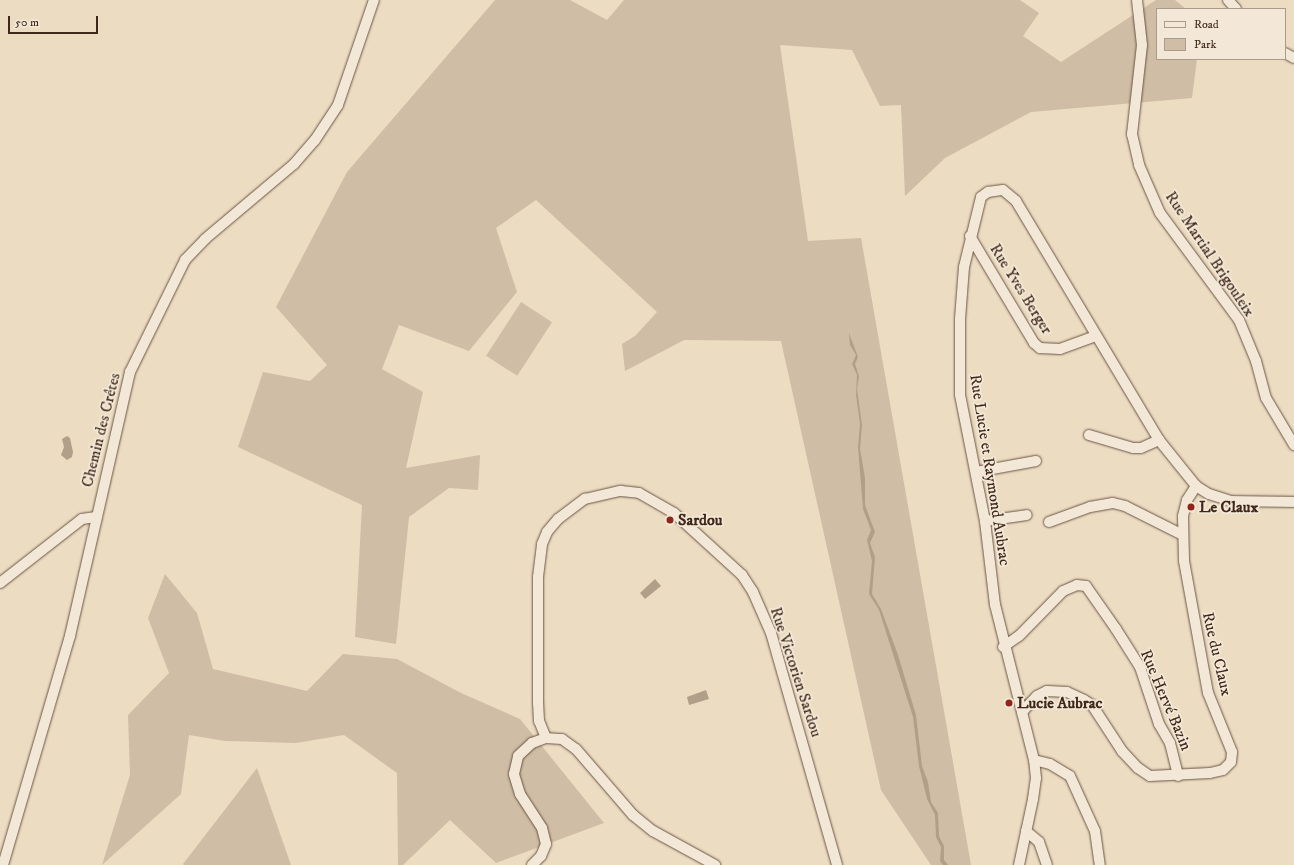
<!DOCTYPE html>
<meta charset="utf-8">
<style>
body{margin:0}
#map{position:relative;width:1294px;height:865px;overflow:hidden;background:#ecdcc2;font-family:"IM FELL DW Pica",serif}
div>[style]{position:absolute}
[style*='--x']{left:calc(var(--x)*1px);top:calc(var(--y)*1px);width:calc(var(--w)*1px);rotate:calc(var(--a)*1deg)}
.green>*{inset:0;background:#cfbda5;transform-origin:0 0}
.water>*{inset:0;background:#b19f89}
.roads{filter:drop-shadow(0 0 1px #6a5544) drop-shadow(0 0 1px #6a5544)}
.street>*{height:10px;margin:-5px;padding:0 5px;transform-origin:5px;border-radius:5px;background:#f3e8d7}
.dots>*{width:11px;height:11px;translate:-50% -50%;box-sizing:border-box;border:2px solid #f3e8d7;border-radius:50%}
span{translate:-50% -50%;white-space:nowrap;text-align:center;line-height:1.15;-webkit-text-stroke:3.5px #f3e8d7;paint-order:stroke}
.street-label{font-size:16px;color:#3f281a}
.poi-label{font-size:16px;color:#3f281a;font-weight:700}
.left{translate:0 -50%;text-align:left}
.legend{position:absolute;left:1156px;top:8px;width:130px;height:52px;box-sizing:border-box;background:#f3e8d7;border:1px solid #ab9b8b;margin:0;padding:5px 7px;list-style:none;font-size:12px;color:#3f281a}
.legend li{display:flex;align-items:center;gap:8px;height:20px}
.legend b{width:20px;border:1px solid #ab9b8b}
.scale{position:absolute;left:8px;top:16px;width:90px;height:18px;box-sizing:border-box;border:2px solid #3f281a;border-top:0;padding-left:5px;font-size:12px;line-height:14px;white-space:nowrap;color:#3f281a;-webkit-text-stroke:3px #f3e8d7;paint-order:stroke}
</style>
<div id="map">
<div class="green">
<div style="clip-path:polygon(495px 0,570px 0,607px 20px,624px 0,1020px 0,1039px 13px,1023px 36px,1061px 62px,1156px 0,1175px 0,1186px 9px,1157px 9px,1157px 59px,1197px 59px,1192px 98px,1031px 112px,945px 158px,905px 196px,901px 105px,880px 106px,852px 50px,780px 45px,808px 241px,861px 238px,971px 865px,931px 865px,881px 790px,781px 341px,684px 340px,625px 371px,622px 344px,635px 336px,657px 312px,536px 200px,496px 228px,517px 292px,469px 351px,399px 325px,382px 369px,423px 392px,406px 468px,480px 455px,478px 490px,449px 488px,409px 517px,396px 644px,355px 637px,362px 505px,238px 447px,263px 372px,310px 381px,327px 365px,276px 307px,347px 172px)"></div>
<div style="left:521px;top:302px;width:37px;height:64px;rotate:33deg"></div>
<div style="clip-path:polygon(165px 574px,197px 613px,213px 669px,307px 691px,343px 654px,397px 659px,461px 693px,520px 719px,604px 823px,496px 863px,450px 820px,403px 865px,398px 865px,397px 773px,344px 735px,296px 743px,225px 741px,189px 735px,181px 794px,102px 865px,130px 775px,128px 715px,169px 673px,148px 618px)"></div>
<div style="clip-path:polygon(257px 768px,291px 865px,184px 865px,183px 864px)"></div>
</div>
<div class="water">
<div style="clip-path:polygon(849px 333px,858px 357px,855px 364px,859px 376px,857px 389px,862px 425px,860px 449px,865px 478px,865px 505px,875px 532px,870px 543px,875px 557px,872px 594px,881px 609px,898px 655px,916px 715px,922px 766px,928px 782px,931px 802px,938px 813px,939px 836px,944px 846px,944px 860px,948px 865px,943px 865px,940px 861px,941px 847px,936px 837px,935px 815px,927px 799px,919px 766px,913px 717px,879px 610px,869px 594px,872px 561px,867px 540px,871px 530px,863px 509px,858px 447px,860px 424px,856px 395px,857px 375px,852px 364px,856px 355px,850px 345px)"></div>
<div style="clip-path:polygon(67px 436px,70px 438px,73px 452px,72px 457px,67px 460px,61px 455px,64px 447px,62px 439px)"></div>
<div style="clip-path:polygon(655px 579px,661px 586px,645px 599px,640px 593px)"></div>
<div style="clip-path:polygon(706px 690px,709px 699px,689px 705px,687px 697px)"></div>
</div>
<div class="roads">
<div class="street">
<div style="--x:1137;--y:0;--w:45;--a:83.7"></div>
<div style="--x:1142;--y:45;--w:90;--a:96.4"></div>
<div style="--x:1132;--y:134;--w:32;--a:77"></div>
<div style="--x:1139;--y:165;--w:52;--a:66.4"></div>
<div style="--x:1160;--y:213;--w:133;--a:53.6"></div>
<div style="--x:1239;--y:320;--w:44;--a:67.5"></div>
<div style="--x:1256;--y:361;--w:38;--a:75"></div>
<div style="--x:1266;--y:398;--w:55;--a:59.2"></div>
<div style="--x:1228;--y:0;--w:12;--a:48"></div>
<div style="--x:1285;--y:53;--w:10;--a:29"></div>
<div style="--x:970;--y:236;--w:125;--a:59.1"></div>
<div style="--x:1034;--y:343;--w:8;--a:40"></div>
<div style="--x:1040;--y:348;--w:20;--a:3"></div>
<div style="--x:1060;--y:349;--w:38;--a:-20"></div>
<div style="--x:1089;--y:435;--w:46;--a:16.5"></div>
<div style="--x:1133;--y:448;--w:8;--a:0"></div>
<div style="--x:1141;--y:448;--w:20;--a:-24"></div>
<div style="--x:976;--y:472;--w:61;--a:-10.4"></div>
<div style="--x:985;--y:521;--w:42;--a:-8.1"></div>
<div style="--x:1049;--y:522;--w:44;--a:-20.1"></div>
<div style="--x:1090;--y:507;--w:23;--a:-10"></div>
<div style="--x:1113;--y:503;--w:12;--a:14"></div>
<div style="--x:1125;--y:506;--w:63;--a:26.6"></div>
<div style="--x:0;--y:583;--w:104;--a:-38"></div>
<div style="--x:82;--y:519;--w:14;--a:-8"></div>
<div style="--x:1003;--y:647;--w:19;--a:-35"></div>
<div style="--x:1019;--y:636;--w:63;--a:-45.6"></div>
<div style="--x:1063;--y:591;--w:15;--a:-23"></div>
<div style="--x:1077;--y:585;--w:9;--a:6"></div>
<div style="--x:1086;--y:586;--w:52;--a:55.1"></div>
<div style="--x:1116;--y:629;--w:45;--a:57.7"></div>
<div style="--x:1140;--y:667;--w:60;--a:71.6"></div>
<div style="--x:1159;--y:724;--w:22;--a:60"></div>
<div style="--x:1170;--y:743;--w:34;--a:76"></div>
<div style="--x:1022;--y:712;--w:22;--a:-47"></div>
<div style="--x:1037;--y:696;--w:11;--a:-27"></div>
<div style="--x:1047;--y:691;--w:20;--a:3"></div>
<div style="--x:1067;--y:692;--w:19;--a:25"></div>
<div style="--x:1084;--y:700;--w:9;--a:32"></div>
<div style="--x:1092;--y:705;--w:55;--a:56.9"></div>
<div style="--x:1122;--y:751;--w:23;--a:47"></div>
<div style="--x:1138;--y:768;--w:14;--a:34"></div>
<div style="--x:1150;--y:776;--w:60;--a:-2.9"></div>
<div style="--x:1210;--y:773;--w:13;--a:-13"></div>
<div style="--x:1223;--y:770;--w:11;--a:-45"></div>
<div style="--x:1231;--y:762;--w:10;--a:-84"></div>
<div style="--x:1232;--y:752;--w:64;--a:-112.1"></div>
<div style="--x:1208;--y:693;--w:134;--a:-100.3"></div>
<div style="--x:1184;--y:561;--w:45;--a:-91.3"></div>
<div style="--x:1183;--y:516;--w:16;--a:-76"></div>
<div style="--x:1187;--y:500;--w:17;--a:-57"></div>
<div style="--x:546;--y:738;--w:18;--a:-112"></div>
<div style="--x:539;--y:721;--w:18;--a:-93"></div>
<div style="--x:538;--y:703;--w:126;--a:-90"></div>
<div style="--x:538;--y:577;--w:33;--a:-83"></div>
<div style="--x:542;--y:544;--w:13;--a:-67"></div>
<div style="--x:547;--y:532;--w:17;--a:-50"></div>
<div style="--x:558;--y:519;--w:34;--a:-37"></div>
<div style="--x:585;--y:499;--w:37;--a:-13"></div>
<div style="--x:621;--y:491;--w:18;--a:6"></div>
<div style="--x:639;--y:493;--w:40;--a:29.7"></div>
<div style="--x:674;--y:513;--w:92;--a:42.4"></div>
<div style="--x:742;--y:575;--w:20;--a:57"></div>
<div style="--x:753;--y:592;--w:45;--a:66.3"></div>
<div style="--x:771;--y:633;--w:241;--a:74.1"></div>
<div style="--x:1034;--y:760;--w:16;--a:14"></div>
<div style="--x:1050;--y:764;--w:23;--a:31"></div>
<div style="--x:1070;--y:776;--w:60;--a:65.6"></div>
<div style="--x:1095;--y:831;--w:34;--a:82"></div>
<div style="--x:1026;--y:831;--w:17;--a:40"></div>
<div style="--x:1039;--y:842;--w:24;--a:71"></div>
<div style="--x:3;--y:865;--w:239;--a:-73.7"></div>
<div style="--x:70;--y:636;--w:271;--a:-77.2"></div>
<div style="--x:130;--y:372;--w:125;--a:-63.8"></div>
<div style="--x:185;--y:260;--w:29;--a:-46"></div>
<div style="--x:205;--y:239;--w:116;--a:-40.1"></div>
<div style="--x:294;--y:164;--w:32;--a:-49"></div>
<div style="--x:315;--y:140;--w:42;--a:-56.7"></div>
<div style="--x:338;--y:105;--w:111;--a:-71.1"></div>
<div style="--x:532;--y:865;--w:13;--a:-45"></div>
<div style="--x:541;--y:856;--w:13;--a:-67"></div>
<div style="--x:546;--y:844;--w:16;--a:-104"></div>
<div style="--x:542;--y:828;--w:40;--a:-122.9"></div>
<div style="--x:520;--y:794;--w:21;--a:-107"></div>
<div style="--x:514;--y:774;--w:18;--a:-77"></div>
<div style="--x:518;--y:756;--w:19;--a:-43"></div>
<div style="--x:532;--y:743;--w:15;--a:-20"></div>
<div style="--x:546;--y:738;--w:16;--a:4"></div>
<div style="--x:562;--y:739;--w:17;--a:36"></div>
<div style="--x:576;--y:749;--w:87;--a:49.2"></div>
<div style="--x:633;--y:815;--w:26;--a:39"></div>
<div style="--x:653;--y:831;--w:71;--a:28.7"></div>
<div style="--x:1019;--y:865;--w:67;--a:-78"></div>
<div style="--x:1033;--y:799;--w:21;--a:-82"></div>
<div style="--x:1036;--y:778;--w:18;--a:-96"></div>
<div style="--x:1034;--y:760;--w:160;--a:-104.1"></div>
<div style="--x:995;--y:605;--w:85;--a:-96.8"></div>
<div style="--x:985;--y:521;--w:128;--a:-101.2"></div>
<div style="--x:960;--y:395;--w:76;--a:-90"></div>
<div style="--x:960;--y:319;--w:52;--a:-85.6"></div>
<div style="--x:964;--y:267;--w:72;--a:-76.3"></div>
<div style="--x:981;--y:197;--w:9;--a:-36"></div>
<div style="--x:988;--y:192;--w:15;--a:-8"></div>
<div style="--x:1003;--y:190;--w:17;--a:40"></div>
<div style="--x:1016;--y:201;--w:279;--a:59.1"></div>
<div style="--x:1159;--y:440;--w:59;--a:51.2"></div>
<div style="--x:1196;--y:486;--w:15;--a:32"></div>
<div style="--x:1209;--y:494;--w:23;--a:18"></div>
<div style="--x:1231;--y:501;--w:63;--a:0.9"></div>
</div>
</div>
<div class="dots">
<div style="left:1191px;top:507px;background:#8f2418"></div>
<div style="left:670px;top:520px;background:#8f2418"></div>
<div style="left:1009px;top:703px;background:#8f2418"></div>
</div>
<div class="street-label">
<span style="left:1210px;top:254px;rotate:56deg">Rue Martial Brigouleix</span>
<span style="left:1021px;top:289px;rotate:58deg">Rue Yves Berger</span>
<span style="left:101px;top:430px;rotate:-76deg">Chemin des Crêtes</span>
<span style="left:990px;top:470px;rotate:81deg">Rue Lucie et Raymond Aubrac</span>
<span style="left:1217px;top:654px;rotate:77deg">Rue du Claux</span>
<span style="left:796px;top:672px;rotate:72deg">Rue Victorien Sardou</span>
<span style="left:1166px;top:700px;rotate:67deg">Rue Hervé Bazin</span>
</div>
<div class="poi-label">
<span class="left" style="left:1199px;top:507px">Le Claux</span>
<span class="left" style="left:678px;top:520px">Sardou</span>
<span class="left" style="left:1017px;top:703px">Lucie Aubrac</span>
</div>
<ul class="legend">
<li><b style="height:5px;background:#f3e8d7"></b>Road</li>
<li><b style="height:11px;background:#cfbda5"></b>Park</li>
</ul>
<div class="scale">50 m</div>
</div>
